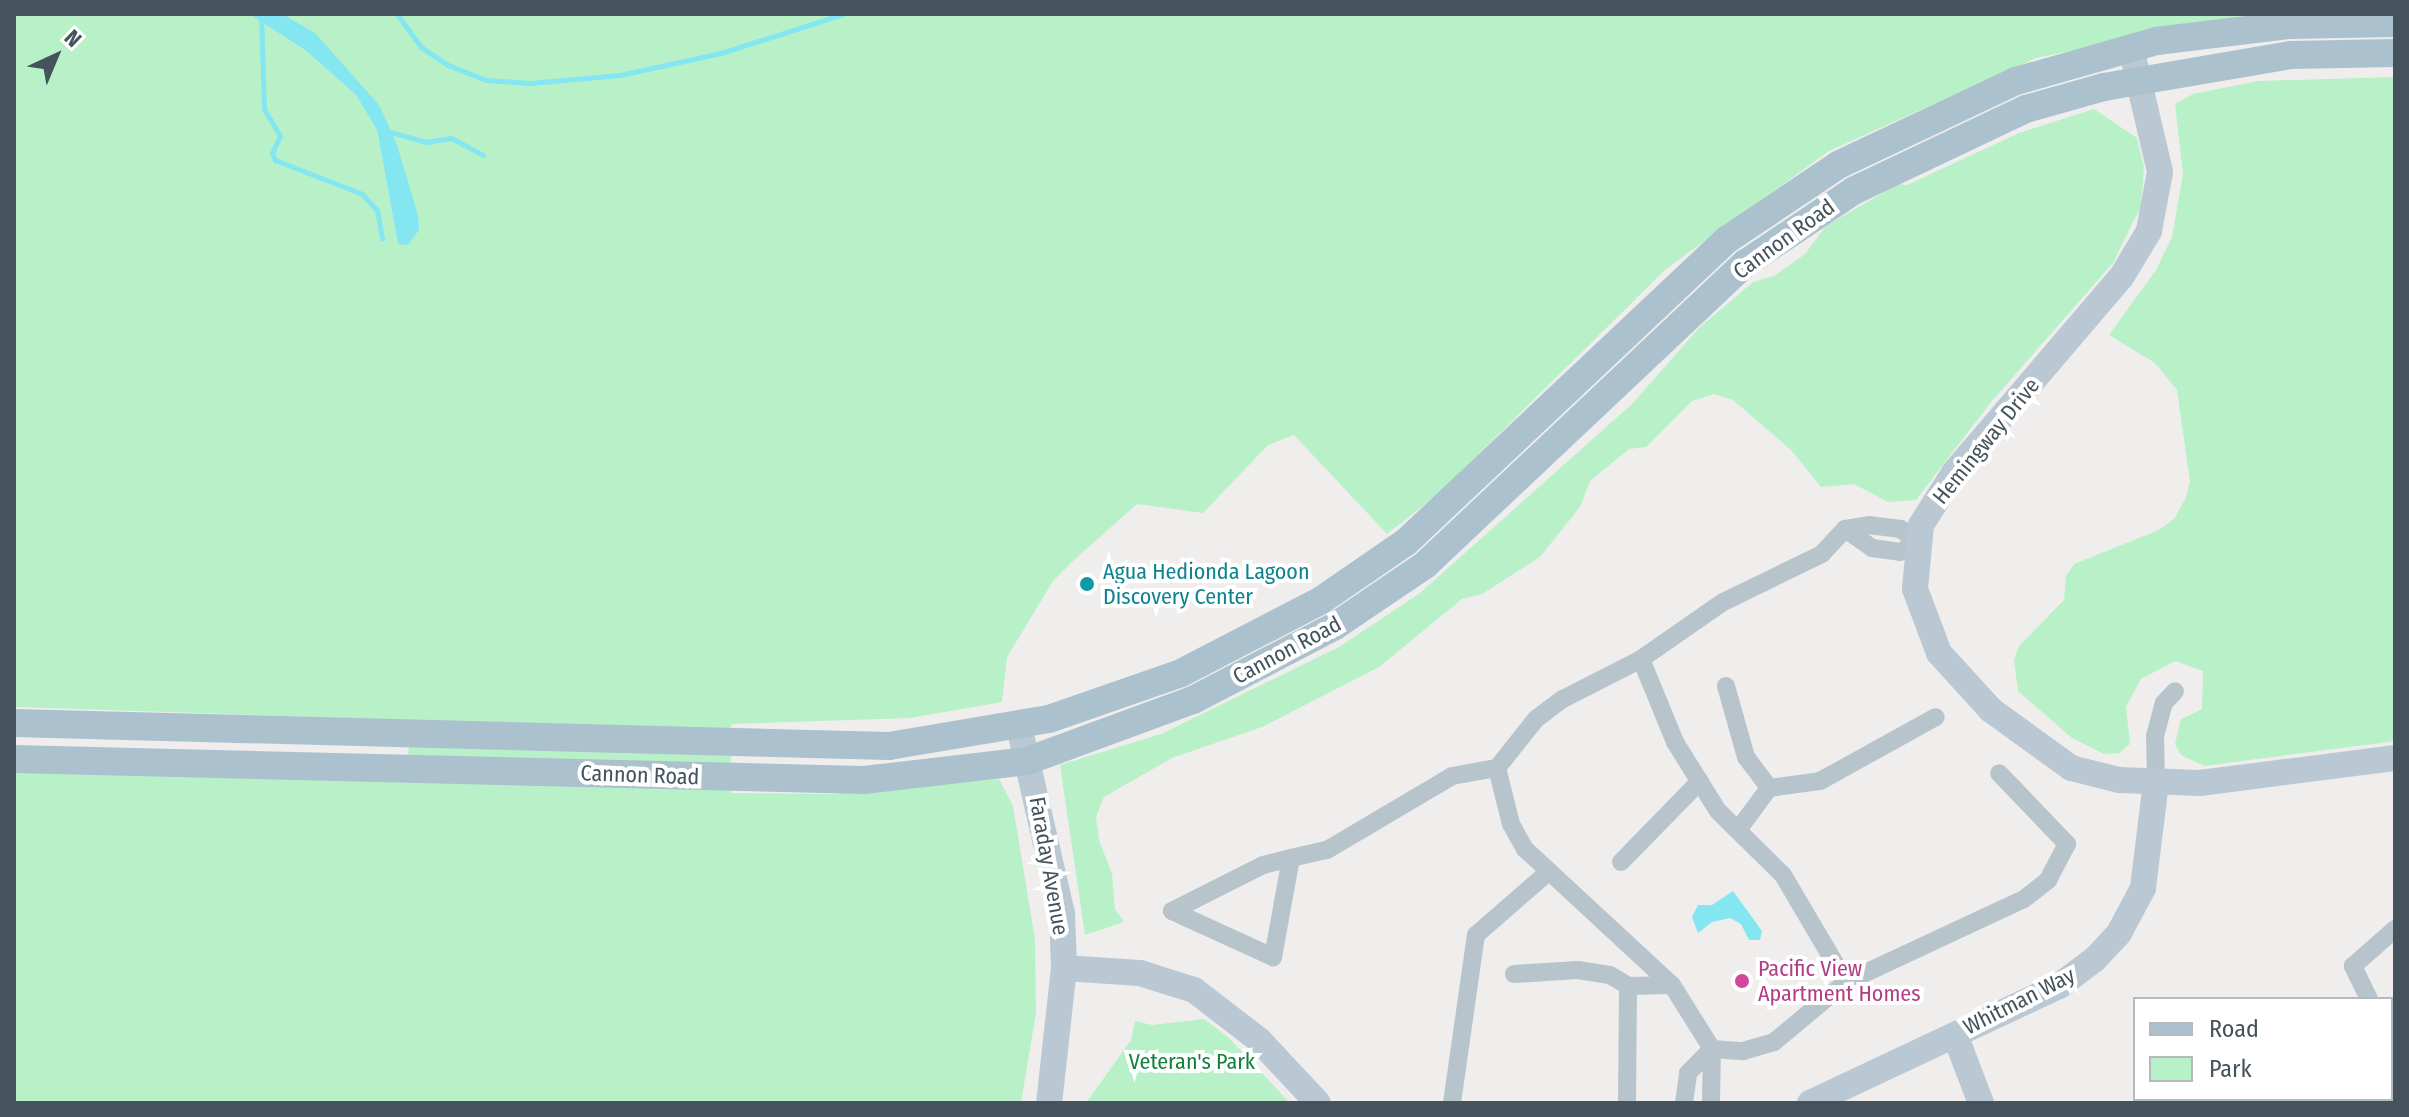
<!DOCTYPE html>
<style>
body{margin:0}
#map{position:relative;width:2409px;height:1117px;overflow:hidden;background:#f0eded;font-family:"Fira Sans Condensed",sans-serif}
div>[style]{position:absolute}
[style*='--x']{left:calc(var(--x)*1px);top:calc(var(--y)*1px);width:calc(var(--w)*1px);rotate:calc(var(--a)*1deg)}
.green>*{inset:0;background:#b8f1c8}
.water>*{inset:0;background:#83e6f0}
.stream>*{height:5px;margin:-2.5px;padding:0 2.5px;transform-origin:2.5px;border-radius:2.5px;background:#83e6f0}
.street>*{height:18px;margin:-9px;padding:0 9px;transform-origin:9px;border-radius:9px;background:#b8c4cc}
.secondary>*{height:26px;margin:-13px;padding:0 13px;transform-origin:13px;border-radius:13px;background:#bac8d3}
.primary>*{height:28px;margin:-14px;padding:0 14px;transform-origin:14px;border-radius:14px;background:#abc1ce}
.dots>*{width:22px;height:22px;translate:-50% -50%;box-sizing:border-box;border:4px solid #fff;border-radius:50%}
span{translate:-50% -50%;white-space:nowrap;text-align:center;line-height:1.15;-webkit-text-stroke:8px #fff;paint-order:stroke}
.street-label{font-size:22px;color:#45535c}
.culture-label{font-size:22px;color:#0d838f}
.left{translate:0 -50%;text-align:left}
.hotel-label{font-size:22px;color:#b23c85}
.park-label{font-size:22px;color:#12813d}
.frame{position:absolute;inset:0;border:16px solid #45535c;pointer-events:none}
.legend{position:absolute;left:2133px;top:997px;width:260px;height:104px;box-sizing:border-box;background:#fff;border:2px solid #b5babe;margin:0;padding:10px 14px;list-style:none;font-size:24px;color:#45535c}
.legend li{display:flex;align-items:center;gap:16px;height:40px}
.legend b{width:40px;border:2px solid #b5babe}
.north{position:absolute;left:16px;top:16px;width:80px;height:80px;-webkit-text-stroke:6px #fff;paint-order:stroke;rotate:44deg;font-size:22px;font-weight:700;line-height:32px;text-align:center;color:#45535c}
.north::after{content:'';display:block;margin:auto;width:28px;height:36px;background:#45535c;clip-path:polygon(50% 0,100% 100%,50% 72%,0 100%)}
</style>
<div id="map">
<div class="green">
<div style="clip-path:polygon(14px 14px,249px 14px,305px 50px,356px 95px,377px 130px,398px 244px,418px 215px,395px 148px,315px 33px,283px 14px,2251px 14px,2036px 58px,1829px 151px,1666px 269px,1439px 493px,1387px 534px,1294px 435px,1268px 445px,1203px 513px,1137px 504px,1074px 560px,1053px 581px,1007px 657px,1002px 702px,910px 718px,731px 724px,731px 793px,830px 794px,999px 779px,1013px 806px,1035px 939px,1036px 1013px,1021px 1103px,14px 1103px,14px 771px,408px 782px,409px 720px,14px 707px)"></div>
<div style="clip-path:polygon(2395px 77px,2395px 741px,2204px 766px,2181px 755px,2175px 744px,2181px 719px,2202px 709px,2203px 671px,2175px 661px,2141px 679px,2126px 707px,2130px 744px,2119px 753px,2104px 754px,2072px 738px,2018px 691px,2014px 660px,2019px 646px,2064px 600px,2066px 576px,2074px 564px,2159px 530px,2175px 518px,2186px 497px,2190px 482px,2177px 390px,2155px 363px,2109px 335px,2156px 270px,2172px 237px,2183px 174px,2175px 104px,2193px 94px,2258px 81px)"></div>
<div style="clip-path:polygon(2094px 109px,2137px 138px,2144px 168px,2141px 206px,2113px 263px,1991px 402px,1916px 500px,1888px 502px,1854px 484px,1821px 487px,1791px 450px,1733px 400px,1714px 394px,1692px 401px,1646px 447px,1629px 449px,1590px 481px,1580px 507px,1540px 557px,1482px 594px,1462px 599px,1379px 667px,1262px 727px,1172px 758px,1104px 797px,1096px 817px,1099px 840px,1112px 874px,1115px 909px,1124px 922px,1085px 935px,1060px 765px,1161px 734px,1339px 647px,1420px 593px,1632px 404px,1700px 327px,1753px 282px,1774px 276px,1805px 254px,1826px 226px,1898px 184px,1907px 185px,2019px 133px)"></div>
<div style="clip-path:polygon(1204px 1019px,1228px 1037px,1290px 1103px,1086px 1103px,1131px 1040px,1135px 1021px,1152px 1025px)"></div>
</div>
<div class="water">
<div style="clip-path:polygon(249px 14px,283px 14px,315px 33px,379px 105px,396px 142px,418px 215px,419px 230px,408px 245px,398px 244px,377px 130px,356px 95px,305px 50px)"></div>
<div style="clip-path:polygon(1733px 891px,1762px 931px,1760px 940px,1749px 940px,1741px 924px,1730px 918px,1712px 922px,1698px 933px,1692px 917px,1698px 905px,1712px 905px)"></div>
</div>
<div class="stream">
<div style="--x:261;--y:14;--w:95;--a:88.2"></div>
<div style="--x:264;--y:109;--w:31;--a:59"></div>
<div style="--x:280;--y:136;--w:19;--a:115"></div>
<div style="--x:272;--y:153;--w:8;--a:67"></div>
<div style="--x:275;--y:160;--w:93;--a:21.3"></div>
<div style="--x:362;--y:194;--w:22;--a:47"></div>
<div style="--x:377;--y:210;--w:29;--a:80"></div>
<div style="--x:397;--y:14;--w:41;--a:54"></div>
<div style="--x:421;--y:47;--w:32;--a:34"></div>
<div style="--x:448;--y:65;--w:41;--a:21.5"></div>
<div style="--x:486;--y:80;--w:44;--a:3.9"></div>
<div style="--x:530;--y:83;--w:90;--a:-5.1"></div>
<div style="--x:620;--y:75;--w:103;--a:-12.3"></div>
<div style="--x:721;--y:53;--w:128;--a:-17.7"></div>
<div style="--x:387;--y:131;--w:41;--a:15.8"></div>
<div style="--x:426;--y:142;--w:25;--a:-9"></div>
<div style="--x:451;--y:138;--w:36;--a:28"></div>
</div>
<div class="street">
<div style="--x:1845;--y:529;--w:33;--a:35"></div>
<div style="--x:1872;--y:548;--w:28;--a:8"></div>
<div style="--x:1900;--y:552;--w:20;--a:-27"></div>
<div style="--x:1918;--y:543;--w:22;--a:-141"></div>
<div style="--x:1901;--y:529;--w:31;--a:-173"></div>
<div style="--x:1870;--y:525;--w:25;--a:171"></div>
<div style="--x:1845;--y:529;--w:34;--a:133"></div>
<div style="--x:1822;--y:554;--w:110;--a:154.1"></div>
<div style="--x:1723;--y:602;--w:100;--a:145.2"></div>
<div style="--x:1641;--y:659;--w:90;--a:67.7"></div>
<div style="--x:1675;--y:742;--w:81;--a:58.1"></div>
<div style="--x:1718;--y:811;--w:91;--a:44.6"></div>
<div style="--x:1783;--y:875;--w:124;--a:59.5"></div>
<div style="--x:1726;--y:686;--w:74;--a:74.3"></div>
<div style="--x:1746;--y:757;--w:39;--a:53"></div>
<div style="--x:1769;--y:788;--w:52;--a:126.4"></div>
<div style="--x:1497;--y:768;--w:58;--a:76"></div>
<div style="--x:1511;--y:824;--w:29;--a:61"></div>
<div style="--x:1525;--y:849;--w:200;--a:42.8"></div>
<div style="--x:1672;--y:985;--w:75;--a:58"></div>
<div style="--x:1712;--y:1049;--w:54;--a:91.1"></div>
<div style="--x:2156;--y:782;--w:46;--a:-91.2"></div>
<div style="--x:2155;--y:736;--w:34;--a:-75"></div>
<div style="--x:2164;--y:703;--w:16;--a:-47"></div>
<div style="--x:1769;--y:788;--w:51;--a:-7.8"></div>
<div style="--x:1820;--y:781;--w:132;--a:-28.9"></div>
<div style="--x:1291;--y:858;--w:101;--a:100.3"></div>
<div style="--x:1273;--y:957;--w:111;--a:-155.5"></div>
<div style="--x:1172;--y:911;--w:102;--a:-26.8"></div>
<div style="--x:1263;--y:865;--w:29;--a:-14"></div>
<div style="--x:1291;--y:858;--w:37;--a:-13"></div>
<div style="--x:1327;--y:850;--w:145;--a:-30.6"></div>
<div style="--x:1452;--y:776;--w:46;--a:-10.1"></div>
<div style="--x:1497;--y:768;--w:63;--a:-51.5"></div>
<div style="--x:1536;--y:719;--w:34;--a:-37"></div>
<div style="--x:1563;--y:699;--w:88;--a:-27.1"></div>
<div style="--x:1621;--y:862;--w:113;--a:-45.7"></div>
<div style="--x:1514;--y:974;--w:64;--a:-3.6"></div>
<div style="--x:1578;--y:970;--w:32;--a:9"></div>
<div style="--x:1610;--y:975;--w:21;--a:31"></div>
<div style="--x:1628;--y:986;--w:44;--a:-1.3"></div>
<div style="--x:2369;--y:999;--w:37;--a:-116"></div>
<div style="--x:2353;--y:966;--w:56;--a:-41.4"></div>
<div style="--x:2391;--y:1032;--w:7;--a:56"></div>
<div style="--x:1712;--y:1049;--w:31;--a:4"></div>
<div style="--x:1743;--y:1051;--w:32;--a:-16"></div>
<div style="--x:1774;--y:1042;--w:94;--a:-39.8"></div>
<div style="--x:1846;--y:982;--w:196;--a:-25"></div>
<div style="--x:2024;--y:899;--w:31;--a:-38"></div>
<div style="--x:2048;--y:880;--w:41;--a:-62.2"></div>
<div style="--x:2067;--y:844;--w:98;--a:-133.8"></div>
<div style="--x:2155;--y:1099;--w:4;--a:63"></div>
<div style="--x:1452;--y:1103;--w:170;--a:-81.9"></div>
<div style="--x:1476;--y:935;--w:94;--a:-41.1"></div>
<div style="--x:1627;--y:1103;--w:117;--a:-89.5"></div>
<div style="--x:1684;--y:1103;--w:30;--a:-82"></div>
<div style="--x:1688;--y:1073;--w:34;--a:-45"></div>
</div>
<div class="secondary">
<div style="--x:2131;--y:48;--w:127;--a:76.8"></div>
<div style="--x:2160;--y:172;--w:60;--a:100.6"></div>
<div style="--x:2149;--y:231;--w:52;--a:121"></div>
<div style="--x:2122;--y:276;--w:259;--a:130.5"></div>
<div style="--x:1954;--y:473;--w:62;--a:122.4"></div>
<div style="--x:1921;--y:525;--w:64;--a:95.4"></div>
<div style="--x:1915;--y:589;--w:68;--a:69.4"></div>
<div style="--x:1939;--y:653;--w:77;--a:47.6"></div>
<div style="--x:1991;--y:710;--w:99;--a:35.9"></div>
<div style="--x:2071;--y:768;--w:49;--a:14"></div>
<div style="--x:2119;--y:780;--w:81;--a:2.1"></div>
<div style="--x:2200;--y:783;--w:197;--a:-7.3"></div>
<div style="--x:1019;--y:726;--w:192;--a:77.1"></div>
<div style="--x:1062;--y:913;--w:55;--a:87.9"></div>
<div style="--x:1064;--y:968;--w:136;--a:96.3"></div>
<div style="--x:1064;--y:968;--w:76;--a:3.8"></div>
<div style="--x:1140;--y:973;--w:57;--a:17.5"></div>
<div style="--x:1194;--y:990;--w:82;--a:37.6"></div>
<div style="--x:1259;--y:1040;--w:86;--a:46.9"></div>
<div style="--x:1955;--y:1035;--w:73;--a:69.1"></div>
<div style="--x:1810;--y:1103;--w:275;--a:-25.2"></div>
<div style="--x:2059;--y:986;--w:45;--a:-36.9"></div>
<div style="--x:2095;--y:959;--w:35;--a:-47"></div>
<div style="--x:2119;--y:933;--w:51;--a:-61.9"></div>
<div style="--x:2143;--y:888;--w:107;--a:-83"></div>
</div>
<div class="primary">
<div style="--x:14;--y:723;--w:875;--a:1.51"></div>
<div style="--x:889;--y:746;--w:162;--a:-9.6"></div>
<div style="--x:1049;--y:719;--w:140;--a:-19.2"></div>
<div style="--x:1181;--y:673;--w:157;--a:-27.4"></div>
<div style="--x:1320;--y:601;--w:104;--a:-34.5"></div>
<div style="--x:1406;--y:542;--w:442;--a:-43.3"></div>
<div style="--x:1728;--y:239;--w:133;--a:-33.9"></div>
<div style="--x:1838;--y:165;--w:197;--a:-25.3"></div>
<div style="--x:2016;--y:81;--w:146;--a:-15.9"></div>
<div style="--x:2156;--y:41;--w:133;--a:-6.9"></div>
<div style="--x:2288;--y:25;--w:107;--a:-1.1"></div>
<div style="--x:14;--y:759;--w:850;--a:1.42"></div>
<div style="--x:864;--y:780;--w:164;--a:-6.6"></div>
<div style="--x:1027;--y:761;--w:177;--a:-20.2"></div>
<div style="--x:1193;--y:700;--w:160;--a:-27.5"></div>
<div style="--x:1335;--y:626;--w:109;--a:-34.1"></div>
<div style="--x:1425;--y:565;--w:441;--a:-43.3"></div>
<div style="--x:1746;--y:263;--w:129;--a:-33.9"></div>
<div style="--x:1853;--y:191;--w:191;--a:-25.4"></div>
<div style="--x:2026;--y:109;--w:81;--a:-15.8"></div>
<div style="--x:2104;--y:87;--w:190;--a:-9.7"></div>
<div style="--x:2291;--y:55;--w:104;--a:-1.1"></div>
</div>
<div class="dots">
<div style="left:1087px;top:584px;background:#0f9aa8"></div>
<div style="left:1742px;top:981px;background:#d1479c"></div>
</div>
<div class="street-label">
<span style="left:1784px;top:239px;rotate:-36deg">Cannon Road</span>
<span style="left:1986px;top:441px;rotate:-51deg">Hemingway Drive</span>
<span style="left:1287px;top:650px;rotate:-28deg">Cannon Road</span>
<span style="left:640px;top:775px;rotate:2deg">Cannon Road</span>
<span style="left:1049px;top:866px;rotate:80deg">Faraday Avenue</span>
<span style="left:2019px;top:1001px;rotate:-27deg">Whitman Way</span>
</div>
<div class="culture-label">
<span class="left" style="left:1103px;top:584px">Agua Hedionda Lagoon<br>Discovery Center</span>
</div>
<div class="hotel-label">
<span class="left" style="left:1758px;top:981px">Pacific View<br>Apartment Homes</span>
</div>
<div class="park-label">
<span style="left:1192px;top:1062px">Veteran's Park</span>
</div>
<div class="frame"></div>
<ul class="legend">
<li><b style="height:10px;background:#abc1ce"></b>Road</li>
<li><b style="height:22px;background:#b8f1c8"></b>Park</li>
</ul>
<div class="north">N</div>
</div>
